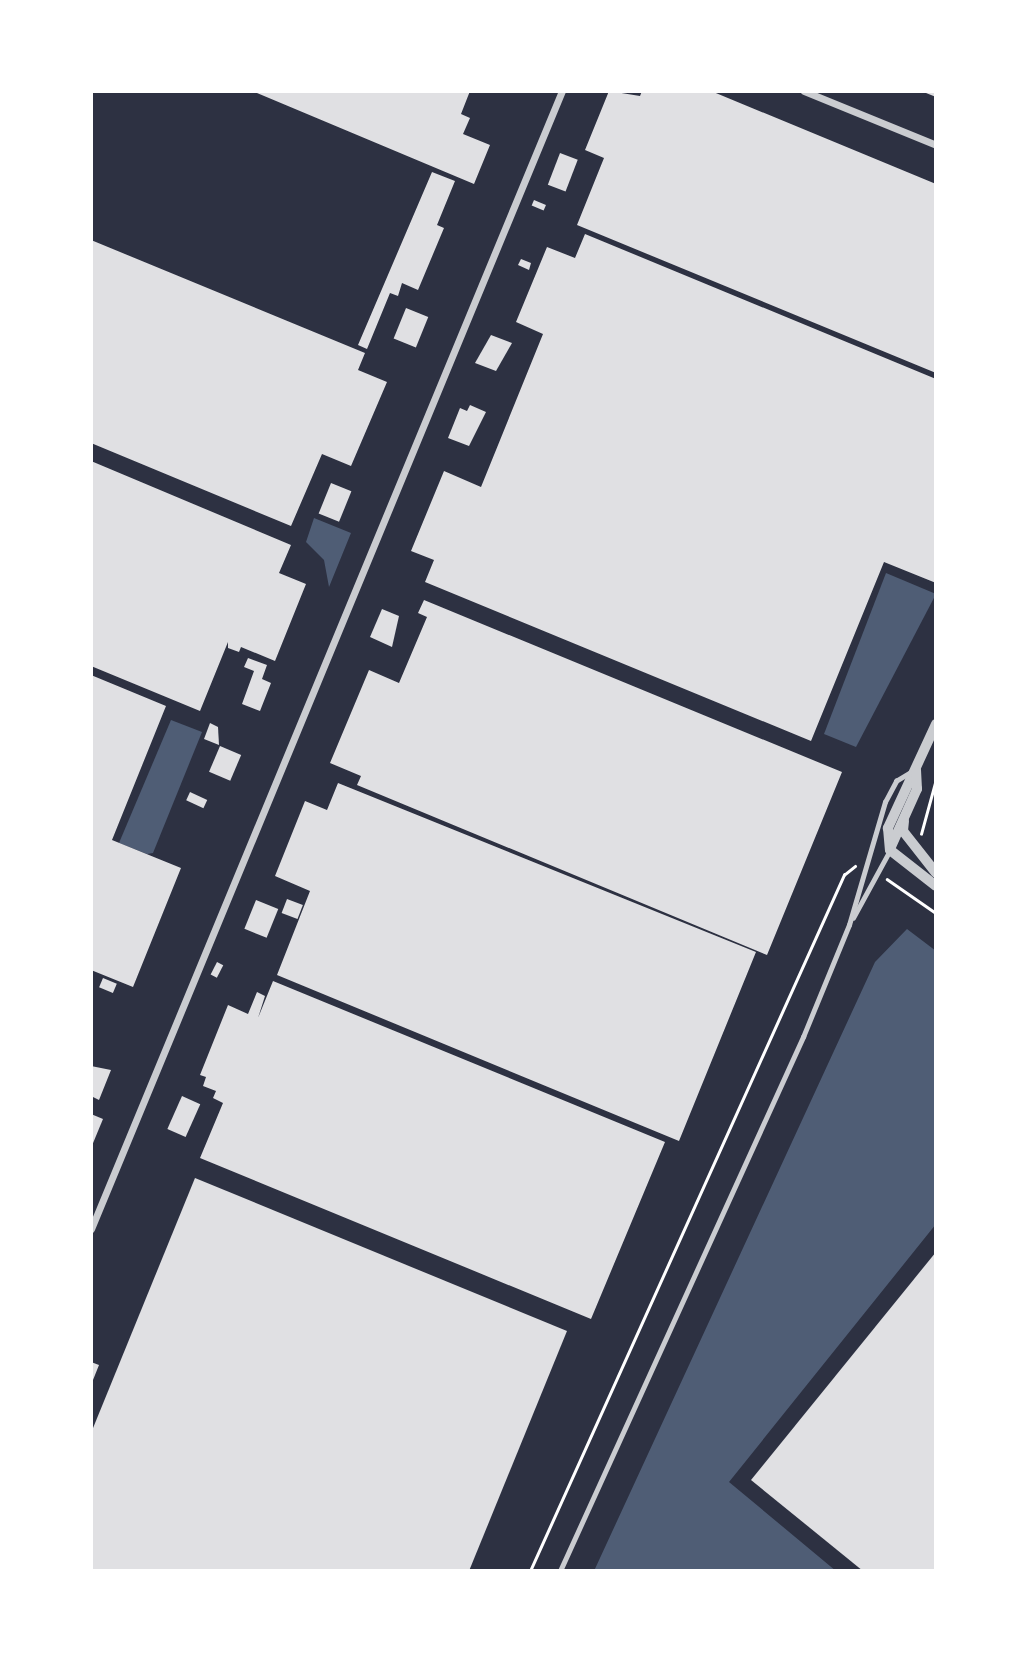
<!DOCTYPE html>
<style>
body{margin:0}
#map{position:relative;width:1027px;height:1662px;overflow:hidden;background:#2d3142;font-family:Ubuntu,sans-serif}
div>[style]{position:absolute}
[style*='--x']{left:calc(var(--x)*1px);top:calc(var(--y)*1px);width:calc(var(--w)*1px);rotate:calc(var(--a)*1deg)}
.water>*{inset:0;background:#4f5d75}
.building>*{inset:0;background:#e0e0e3;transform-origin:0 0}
.path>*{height:2.5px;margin:-1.25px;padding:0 1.25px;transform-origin:1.25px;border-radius:1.25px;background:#fff}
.service>*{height:4.5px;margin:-2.25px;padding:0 2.25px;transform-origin:2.25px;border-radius:2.25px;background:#caccd0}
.minor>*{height:7px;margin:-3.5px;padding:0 3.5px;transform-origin:3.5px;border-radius:3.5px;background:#caccd0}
.tertiary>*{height:10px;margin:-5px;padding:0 5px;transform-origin:5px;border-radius:5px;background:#caccd0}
span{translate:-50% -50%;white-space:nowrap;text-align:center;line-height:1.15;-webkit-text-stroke:5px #fff;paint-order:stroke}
.frame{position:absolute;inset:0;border:93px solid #fff;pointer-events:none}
</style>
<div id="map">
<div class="water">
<div style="clip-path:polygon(314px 518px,351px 533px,329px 587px,324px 560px,306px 542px)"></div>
<div style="clip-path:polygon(886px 573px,936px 594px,856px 747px,824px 734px)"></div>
<div style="clip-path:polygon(171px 720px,202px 732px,153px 853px,147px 854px,119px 843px)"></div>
<div style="clip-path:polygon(907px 929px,936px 951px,936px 1224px,729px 1482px,836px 1571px,594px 1571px,875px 962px)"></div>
</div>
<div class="building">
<div style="clip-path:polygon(252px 91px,470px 91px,461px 114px,470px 118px,463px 134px,490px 145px,474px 184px)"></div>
<div style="clip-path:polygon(609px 91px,640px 96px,642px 91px,711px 91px,936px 184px,936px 373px,577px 225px,604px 158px,585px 150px)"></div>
<div style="clip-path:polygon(921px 91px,936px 91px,936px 97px)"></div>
<div style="left:560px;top:153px;width:19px;height:34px;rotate:21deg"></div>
<div style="clip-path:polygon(432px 172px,455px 181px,437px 225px,444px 228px,418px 290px,402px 283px,398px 296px,390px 293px,367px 349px,358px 345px)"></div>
<div style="left:534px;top:200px;width:13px;height:6px;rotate:23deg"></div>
<div style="clip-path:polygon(585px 234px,936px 379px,936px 583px,884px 562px,811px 741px,425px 582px,434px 560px,411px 551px,444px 471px,481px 487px,543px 334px,516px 322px,547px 247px,575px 258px)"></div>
<div style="clip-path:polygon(91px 240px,365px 353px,358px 370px,387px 382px,351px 466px,322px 454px,291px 526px,91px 443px)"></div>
<div style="clip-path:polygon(521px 259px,531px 263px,529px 270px,518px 265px)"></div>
<div style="left:406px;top:308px;width:24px;height:33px;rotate:22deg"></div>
<div style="clip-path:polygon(491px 335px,512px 343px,496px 371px,475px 363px)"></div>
<div style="clip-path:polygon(470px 405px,486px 412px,469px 446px,448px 438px,460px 408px,467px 411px)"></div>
<div style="clip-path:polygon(91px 461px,291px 545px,279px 573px,306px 584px,275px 661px,241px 647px,239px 652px,228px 648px,228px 642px,200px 711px,91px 666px)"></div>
<div style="left:331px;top:483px;width:22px;height:33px;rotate:22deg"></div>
<div style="clip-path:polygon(424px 600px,842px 772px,767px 955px,357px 785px,361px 776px,330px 763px,369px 670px,399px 683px,427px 617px,418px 613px)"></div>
<div style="clip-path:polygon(382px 609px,399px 616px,392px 647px,370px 637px)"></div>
<div style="clip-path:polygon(248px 658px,267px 665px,262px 679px,271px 683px,260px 711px,242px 704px,254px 671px,244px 667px)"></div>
<div style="clip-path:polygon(91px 675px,166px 706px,112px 840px,181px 868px,133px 987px,91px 970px)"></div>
<div style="clip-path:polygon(210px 723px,218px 727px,219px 745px,204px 739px)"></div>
<div style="left:220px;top:746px;width:23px;height:28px;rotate:23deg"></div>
<div style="clip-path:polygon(338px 783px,756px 952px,679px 1141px,277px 975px,310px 891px,275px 876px,305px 801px,327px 810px)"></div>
<div style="left:190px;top:792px;width:19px;height:9px;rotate:25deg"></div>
<div style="left:287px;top:899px;width:17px;height:15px;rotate:21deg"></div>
<div style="left:256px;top:900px;width:24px;height:31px;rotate:22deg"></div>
<div style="left:217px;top:962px;width:7px;height:14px;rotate:27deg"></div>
<div style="left:103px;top:978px;width:15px;height:10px;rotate:23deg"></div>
<div style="clip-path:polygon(273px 981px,665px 1142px,591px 1319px,200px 1158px,223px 1103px,213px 1098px,216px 1091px,203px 1086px,206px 1077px,200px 1075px,228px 1005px,248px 1014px,257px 992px,265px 996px,258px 1018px)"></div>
<div style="clip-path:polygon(91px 1066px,111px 1070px,99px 1100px,91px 1096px)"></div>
<div style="left:182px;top:1096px;width:20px;height:36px;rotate:24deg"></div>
<div style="clip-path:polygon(91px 1114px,103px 1119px,91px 1148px)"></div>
<div style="clip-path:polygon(195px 1178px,567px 1331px,469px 1571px,91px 1571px,91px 1433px)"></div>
<div style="clip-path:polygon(936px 1252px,936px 1571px,863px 1571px,751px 1480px)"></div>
<div style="clip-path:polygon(91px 1362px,99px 1365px,91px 1385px)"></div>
</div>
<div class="path">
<div style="--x:921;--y:834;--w:57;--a:-74.7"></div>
<div style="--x:887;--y:879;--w:60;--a:34.8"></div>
<div style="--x:530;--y:1571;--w:764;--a:-65.72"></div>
<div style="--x:844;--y:875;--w:14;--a:-39"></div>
</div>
<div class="service">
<div style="--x:853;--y:918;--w:75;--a:-61.4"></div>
<div style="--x:560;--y:1571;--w:587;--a:-65.53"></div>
<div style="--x:803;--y:1037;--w:121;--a:-67.7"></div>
<div style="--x:849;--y:925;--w:128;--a:-73.7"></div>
<div style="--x:885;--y:802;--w:24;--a:-62"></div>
<div style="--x:896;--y:781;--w:17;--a:-31"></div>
</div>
<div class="minor">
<div style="--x:804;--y:91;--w:143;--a:22.2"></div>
<div style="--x:91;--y:1229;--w:1232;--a:-67.52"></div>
</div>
<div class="tertiary">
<div style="--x:936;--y:724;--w:115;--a:114.8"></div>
<div style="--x:888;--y:828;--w:22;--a:85"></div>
<div style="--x:890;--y:850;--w:58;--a:38"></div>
<div style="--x:904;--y:821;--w:10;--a:96"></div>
<div style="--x:903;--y:831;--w:53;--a:51.8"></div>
<div style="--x:890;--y:849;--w:66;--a:-65.8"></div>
<div style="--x:917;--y:789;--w:19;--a:-93"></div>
</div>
<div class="frame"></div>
</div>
